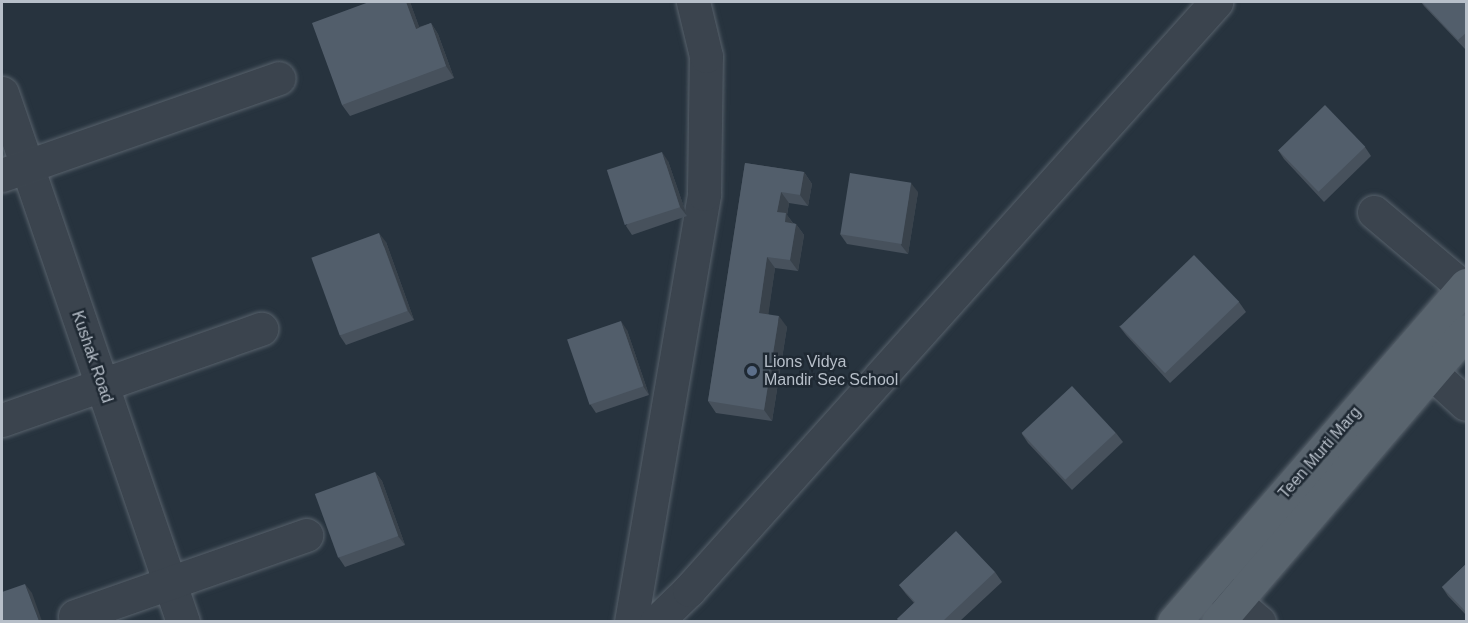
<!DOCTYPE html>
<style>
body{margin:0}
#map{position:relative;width:1468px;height:623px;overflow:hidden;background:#27333e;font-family:Arial,sans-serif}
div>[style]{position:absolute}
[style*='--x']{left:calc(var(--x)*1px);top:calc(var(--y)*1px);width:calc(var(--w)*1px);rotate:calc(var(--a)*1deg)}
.roads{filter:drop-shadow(0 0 2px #58626c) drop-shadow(0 0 2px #58626c)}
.minor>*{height:33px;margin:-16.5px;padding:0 16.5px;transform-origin:16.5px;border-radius:16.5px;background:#3b444e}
.major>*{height:33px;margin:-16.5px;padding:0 16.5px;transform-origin:16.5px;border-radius:16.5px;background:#59646e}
.wall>*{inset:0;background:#47515c}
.shaded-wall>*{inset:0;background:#39424b}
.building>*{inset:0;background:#525e6b;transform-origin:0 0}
.dots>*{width:16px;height:16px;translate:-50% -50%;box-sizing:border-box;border:3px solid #1f2933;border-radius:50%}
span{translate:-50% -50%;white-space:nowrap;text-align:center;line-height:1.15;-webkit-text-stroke:5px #1f2933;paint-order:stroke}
.street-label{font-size:16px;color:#b7bfc9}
.poi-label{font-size:16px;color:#b7bfc9}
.left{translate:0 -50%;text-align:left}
.frame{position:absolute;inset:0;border:3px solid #b7bfc9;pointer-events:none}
</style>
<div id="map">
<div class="roads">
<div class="minor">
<div style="--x:2;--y:93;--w:559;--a:71.11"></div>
<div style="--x:2;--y:175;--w:293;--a:-19.3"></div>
<div style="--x:1374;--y:212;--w:118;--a:40.2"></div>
<div style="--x:1431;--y:372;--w:47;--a:42.4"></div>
<div style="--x:2;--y:420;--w:275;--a:-19.4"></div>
<div style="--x:1214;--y:584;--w:59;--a:40.2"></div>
<div style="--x:75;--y:616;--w:245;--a:-19.3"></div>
<div style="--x:631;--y:622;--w:434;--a:-80.3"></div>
<div style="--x:704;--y:194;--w:138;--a:-89.2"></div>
<div style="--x:706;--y:56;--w:56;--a:-103.5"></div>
<div style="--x:656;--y:622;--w:46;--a:-44.1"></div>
<div style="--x:689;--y:590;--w:790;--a:-48.13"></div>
</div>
<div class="major">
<div style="--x:1174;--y:622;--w:446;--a:-49.1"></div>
<div style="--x:1218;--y:622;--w:382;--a:-49.5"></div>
</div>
</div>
<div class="wall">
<div style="clip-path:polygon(369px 2px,410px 2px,419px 27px,431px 23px,438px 34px,454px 78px,350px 116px,342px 105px)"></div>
<div style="clip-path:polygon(1421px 2px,1467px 2px,1467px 48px,1465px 49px,1424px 6px)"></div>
<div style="clip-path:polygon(1365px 147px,1371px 156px,1324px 202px,1284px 159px,1278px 150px)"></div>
<div style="clip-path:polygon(668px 161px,687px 216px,632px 235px,626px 226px)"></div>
<div style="clip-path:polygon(745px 163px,804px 172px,812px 184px,808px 206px,789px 203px,787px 215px,793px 223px,796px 224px,804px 235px,798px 271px,775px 268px,768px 314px,787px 327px,772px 421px,716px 413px,708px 401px)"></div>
<div style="clip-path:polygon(918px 192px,908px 254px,847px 244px,840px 234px)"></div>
<div style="clip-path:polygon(386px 242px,414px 320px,346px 345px,340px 336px)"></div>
<div style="clip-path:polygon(1239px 302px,1246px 312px,1170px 383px,1126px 335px,1119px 326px)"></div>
<div style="clip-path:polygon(627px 330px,649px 395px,596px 413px,590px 404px)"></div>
<div style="clip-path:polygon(1116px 433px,1123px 442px,1072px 490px,1028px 443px,1022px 434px)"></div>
<div style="clip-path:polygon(375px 472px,382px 481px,405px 545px,345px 567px,339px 558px)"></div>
<div style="clip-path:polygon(1467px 563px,1467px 616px,1448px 596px,1442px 587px)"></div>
<div style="clip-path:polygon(995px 572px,1002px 582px,960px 621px,899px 621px,897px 619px,914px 603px,906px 594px,899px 585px)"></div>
</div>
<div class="shaded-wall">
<div style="clip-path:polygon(406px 2px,410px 2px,424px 40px,416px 29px)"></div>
<div style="clip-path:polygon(431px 23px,438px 34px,454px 78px,446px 66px)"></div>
<div style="clip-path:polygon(662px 152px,668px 161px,687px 216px,680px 207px)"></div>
<div style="clip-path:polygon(804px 172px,812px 184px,808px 206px,800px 195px)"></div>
<div style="clip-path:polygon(911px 183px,918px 192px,908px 254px,901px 245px)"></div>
<div style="clip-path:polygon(781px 192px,789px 203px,787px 215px,794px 225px,792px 233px,777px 212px)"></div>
<div style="clip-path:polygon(796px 224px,804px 235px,798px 271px,790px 260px)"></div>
<div style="clip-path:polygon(379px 233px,386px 242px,414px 320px,408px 311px)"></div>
<div style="clip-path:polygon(767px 257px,775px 268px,767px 324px,759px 313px)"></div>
<div style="clip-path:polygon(779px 316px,787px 327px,772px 421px,764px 410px)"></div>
<div style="clip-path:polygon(621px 321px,627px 330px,649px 395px,643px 386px)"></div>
<div style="clip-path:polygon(375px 472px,382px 481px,405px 545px,398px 536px)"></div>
<div style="clip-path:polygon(25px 584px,32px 593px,42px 621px,39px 621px)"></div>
</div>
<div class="building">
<div style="clip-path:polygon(369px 2px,406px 2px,416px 29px,431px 23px,446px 66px,342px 105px,312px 23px)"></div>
<div style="clip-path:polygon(1422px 2px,1467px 2px,1467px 32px,1458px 40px)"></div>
<div style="left:1325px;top:105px;width:58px;height:65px;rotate:46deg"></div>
<div style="left:662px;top:152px;width:58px;height:58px;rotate:72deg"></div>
<div style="clip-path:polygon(745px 163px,804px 172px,800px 195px,781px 192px,777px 212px,786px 213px,785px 222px,796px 224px,790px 260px,767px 257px,759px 313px,779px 316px,764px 410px,708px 401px)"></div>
<div style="left:850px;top:173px;width:62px;height:62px;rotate:9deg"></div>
<div style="left:379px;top:233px;width:83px;height:72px;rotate:70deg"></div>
<div style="left:1194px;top:255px;width:65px;height:103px;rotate:46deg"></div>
<div style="left:621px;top:321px;width:69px;height:57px;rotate:71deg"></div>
<div style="left:1072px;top:386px;width:64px;height:69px;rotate:47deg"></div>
<div style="left:375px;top:472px;width:68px;height:64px;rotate:70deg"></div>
<div style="clip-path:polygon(956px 531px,995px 572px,943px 621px,900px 621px,897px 619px,915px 602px,899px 585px)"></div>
<div style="clip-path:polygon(1467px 563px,1467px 613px,1442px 587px)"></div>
<div style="clip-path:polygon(25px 584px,39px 621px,2px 621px,2px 592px)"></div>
</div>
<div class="dots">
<div style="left:752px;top:371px;background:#5c6f8a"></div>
</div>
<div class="street-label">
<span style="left:92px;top:357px;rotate:71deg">Kushak Road</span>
<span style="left:1320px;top:453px;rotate:-49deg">Teen Murti Marg</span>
</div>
<div class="poi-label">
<span class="left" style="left:764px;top:371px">Lions Vidya<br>Mandir Sec School</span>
</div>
<div class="frame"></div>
</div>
